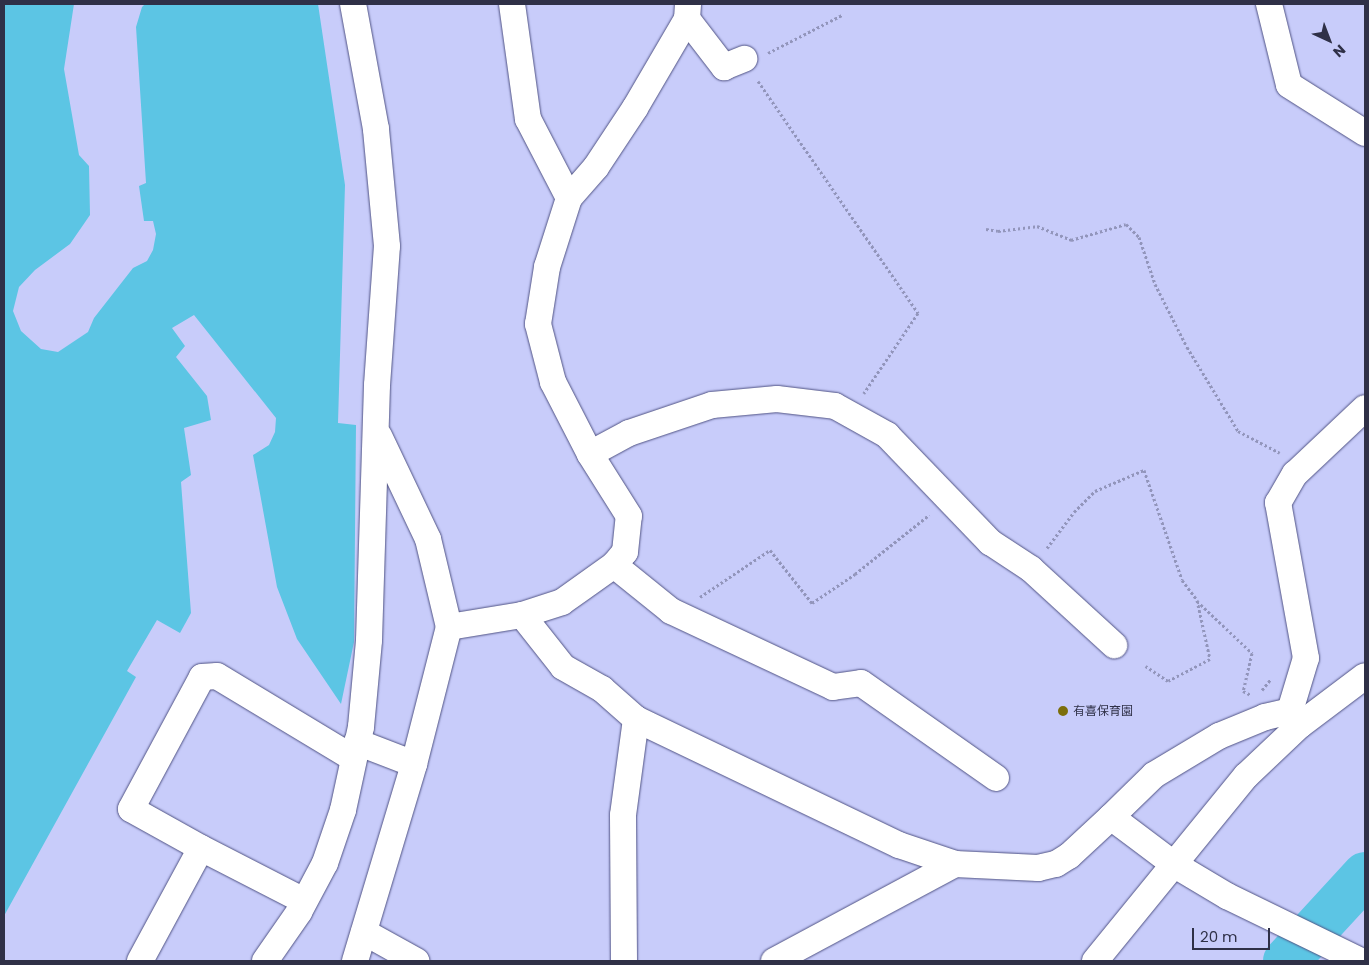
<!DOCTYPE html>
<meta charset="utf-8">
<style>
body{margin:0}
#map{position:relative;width:1369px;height:965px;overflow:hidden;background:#c8ccfa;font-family:Poppins,"Noto Sans JP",sans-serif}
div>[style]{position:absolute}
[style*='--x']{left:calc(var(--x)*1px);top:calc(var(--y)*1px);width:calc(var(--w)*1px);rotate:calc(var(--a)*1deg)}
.water>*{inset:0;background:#5cc5e4}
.river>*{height:46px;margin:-23px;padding:0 23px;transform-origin:23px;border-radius:23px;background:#5cc5e4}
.path>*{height:3px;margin-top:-1.5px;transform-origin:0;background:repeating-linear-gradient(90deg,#9295bb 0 2.5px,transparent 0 5px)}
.roads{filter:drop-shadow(0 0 1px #505384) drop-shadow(0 0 1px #505384)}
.minor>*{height:26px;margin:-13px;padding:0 13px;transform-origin:13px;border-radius:13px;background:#fff}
.dots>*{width:14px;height:14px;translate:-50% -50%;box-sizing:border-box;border:2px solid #c8ccfa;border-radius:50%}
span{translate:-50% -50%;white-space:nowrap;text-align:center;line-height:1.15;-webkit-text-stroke:4.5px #c8ccfa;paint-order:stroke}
.poi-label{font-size:12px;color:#2f3047}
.left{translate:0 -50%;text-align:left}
.frame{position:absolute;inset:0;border:5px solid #2f3047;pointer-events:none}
.north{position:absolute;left:1304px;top:15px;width:50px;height:50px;-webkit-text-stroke:4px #c8ccfa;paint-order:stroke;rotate:137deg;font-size:14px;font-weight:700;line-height:20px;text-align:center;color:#2f3047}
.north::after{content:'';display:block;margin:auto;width:18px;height:22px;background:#2f3047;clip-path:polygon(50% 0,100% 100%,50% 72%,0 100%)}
.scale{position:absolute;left:1192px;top:928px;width:78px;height:22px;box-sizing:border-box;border:2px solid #2f3047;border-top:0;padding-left:6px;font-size:15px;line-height:18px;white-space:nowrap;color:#2f3047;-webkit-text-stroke:4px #c8ccfa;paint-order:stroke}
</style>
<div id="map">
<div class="water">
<div style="clip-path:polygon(4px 4px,74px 4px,64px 69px,79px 155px,89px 166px,90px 215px,70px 244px,35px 270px,19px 287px,13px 311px,21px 331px,41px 349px,58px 352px,88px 332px,94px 318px,133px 268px,147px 261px,153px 250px,156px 234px,153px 221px,144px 221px,139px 186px,146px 183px,136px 27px,142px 7px,145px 4px,318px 4px,345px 185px,338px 423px,356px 425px,354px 642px,341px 704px,297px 639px,277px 587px,253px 455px,269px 445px,275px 432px,276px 418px,194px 315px,172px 328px,185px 346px,176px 357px,207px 396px,211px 420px,184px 428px,191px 475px,181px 482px,191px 613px,180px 633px,157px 620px,127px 671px,136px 677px,4px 916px)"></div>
</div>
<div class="river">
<div style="--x:1286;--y:961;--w:117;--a:-47.4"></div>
</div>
<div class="path">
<div style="--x:768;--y:53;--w:83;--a:-27.2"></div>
<div style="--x:758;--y:81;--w:282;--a:55.4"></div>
<div style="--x:918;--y:313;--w:97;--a:124"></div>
<div style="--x:986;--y:229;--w:12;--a:9"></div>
<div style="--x:998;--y:231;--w:39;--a:-7"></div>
<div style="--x:1037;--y:226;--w:37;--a:22"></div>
<div style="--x:1071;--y:240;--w:57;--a:-16.2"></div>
<div style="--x:1126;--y:224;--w:18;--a:45"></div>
<div style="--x:1139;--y:237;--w:50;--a:71.2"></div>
<div style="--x:1155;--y:284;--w:71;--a:63.1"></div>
<div style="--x:1187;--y:347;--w:98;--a:58.7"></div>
<div style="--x:1238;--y:431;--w:47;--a:27.6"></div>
<div style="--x:1047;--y:548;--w:45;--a:-53.1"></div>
<div style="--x:1074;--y:512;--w:30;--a:-45"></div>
<div style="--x:1095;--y:491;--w:53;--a:-23.2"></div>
<div style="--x:1144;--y:470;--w:116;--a:70.9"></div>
<div style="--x:1182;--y:580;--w:25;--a:53"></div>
<div style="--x:1197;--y:600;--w:60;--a:77.6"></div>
<div style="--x:1210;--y:659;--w:47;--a:152.4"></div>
<div style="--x:1168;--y:681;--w:27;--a:-146"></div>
<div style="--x:700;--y:597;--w:84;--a:-33.9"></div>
<div style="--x:770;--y:550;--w:68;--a:51.6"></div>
<div style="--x:812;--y:603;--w:52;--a:-34"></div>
<div style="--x:855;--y:574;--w:95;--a:-38.6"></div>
<div style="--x:1197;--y:601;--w:76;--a:43.4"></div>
<div style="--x:1252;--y:653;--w:39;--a:103"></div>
<div style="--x:1243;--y:691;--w:9;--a:27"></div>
<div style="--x:1262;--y:690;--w:14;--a:-51"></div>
</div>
<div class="roads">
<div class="minor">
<div style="--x:512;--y:4;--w:116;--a:82.1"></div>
<div style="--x:528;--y:119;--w:89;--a:62.6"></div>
<div style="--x:1269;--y:4;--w:83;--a:76.1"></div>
<div style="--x:1289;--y:85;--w:90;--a:32.3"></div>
<div style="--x:687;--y:19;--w:61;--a:52.4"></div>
<div style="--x:724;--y:67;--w:22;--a:-22"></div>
<div style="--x:590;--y:454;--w:44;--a:-28.3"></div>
<div style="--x:629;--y:433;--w:88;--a:-18.6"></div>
<div style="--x:712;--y:405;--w:65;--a:-5.3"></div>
<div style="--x:777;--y:399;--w:58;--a:6.9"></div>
<div style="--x:835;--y:406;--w:60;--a:29.1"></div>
<div style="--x:887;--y:435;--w:149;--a:46.1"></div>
<div style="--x:990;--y:542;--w:49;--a:33.4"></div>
<div style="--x:1031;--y:569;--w:113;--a:42.5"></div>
<div style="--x:614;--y:565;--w:73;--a:38.9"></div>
<div style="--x:671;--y:611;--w:179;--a:25.1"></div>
<div style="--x:833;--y:687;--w:28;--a:-8"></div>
<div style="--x:861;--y:683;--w:165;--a:35.1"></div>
<div style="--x:522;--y:615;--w:66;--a:51.7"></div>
<div style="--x:563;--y:667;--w:45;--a:29.4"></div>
<div style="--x:602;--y:689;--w:45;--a:41.4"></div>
<div style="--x:636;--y:719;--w:292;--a:25.6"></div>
<div style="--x:899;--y:845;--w:59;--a:18.7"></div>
<div style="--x:955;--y:864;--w:83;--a:2.8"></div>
<div style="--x:1038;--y:868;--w:18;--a:-13"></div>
<div style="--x:1056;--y:864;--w:15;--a:-32"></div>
<div style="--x:1069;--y:856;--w:57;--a:-42.9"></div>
<div style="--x:1111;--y:817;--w:80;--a:36.9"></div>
<div style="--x:1175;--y:865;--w:61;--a:30.8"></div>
<div style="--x:1227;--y:896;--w:149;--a:25.9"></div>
<div style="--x:449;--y:627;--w:74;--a:-9.3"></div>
<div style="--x:522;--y:615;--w:42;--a:-18"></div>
<div style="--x:562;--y:602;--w:64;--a:-35.4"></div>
<div style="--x:614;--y:565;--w:17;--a:-50"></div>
<div style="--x:625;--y:552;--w:36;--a:-84"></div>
<div style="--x:629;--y:516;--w:73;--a:-122.2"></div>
<div style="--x:590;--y:454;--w:81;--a:-117.2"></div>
<div style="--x:553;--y:382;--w:60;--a:-104.5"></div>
<div style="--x:538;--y:324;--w:58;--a:-81"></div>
<div style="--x:547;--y:267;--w:72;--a:-72.3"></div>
<div style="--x:569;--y:198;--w:41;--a:-48.9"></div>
<div style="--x:596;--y:167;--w:71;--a:-56.5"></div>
<div style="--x:635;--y:108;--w:103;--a:-59.7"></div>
<div style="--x:687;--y:19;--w:15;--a:-86"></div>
<div style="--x:1300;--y:725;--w:17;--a:-126"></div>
<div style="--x:1290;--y:711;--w:55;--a:-73.2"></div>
<div style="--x:1306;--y:658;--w:158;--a:-100.2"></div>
<div style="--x:1278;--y:503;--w:34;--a:-60"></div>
<div style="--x:1295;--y:474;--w:96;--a:-43.3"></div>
<div style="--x:357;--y:742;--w:61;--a:21.1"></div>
<div style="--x:1111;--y:817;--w:60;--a:-44.3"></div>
<div style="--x:1154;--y:775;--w:76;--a:-31"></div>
<div style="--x:1219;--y:736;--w:50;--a:-22.4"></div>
<div style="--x:1265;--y:717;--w:26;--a:-13"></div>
<div style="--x:201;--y:848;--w:116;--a:27.2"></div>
<div style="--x:364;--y:932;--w:60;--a:29.1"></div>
<div style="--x:140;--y:961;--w:128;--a:-61.6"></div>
<div style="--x:201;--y:848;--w:80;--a:-150.9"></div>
<div style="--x:131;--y:809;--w:150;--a:-61.7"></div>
<div style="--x:202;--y:677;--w:15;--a:-4"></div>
<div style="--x:217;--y:676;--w:159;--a:31.1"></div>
<div style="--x:265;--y:961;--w:60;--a:-55.2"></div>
<div style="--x:299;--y:912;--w:55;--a:-62"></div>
<div style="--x:325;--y:863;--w:56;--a:-71.2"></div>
<div style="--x:343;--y:810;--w:85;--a:-77.8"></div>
<div style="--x:361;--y:727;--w:87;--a:-84.7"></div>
<div style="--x:369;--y:640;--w:255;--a:-88.2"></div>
<div style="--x:377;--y:385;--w:139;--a:-85.9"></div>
<div style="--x:387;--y:246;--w:118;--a:-95.4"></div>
<div style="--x:376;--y:129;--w:127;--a:-100.4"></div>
<div style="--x:355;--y:961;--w:206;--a:-73.3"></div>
<div style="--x:414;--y:764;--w:141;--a:-75.7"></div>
<div style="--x:449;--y:627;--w:90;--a:-103.4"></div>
<div style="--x:428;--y:539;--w:114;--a:-115.4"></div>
<div style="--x:624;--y:961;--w:146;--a:-90.4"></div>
<div style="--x:623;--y:815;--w:97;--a:-82.3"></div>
<div style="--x:774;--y:961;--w:205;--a:-28.2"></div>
<div style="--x:1095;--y:961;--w:239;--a:-50.8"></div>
<div style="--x:1246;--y:776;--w:74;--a:-43.4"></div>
<div style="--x:1300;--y:725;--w:81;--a:-37"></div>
</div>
</div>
<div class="dots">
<div style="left:1063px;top:711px;background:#7c6e0b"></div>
</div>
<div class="poi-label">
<span class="left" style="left:1073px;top:711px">有喜保育園</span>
</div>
<div class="frame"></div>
<div class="north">N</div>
<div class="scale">20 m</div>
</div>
